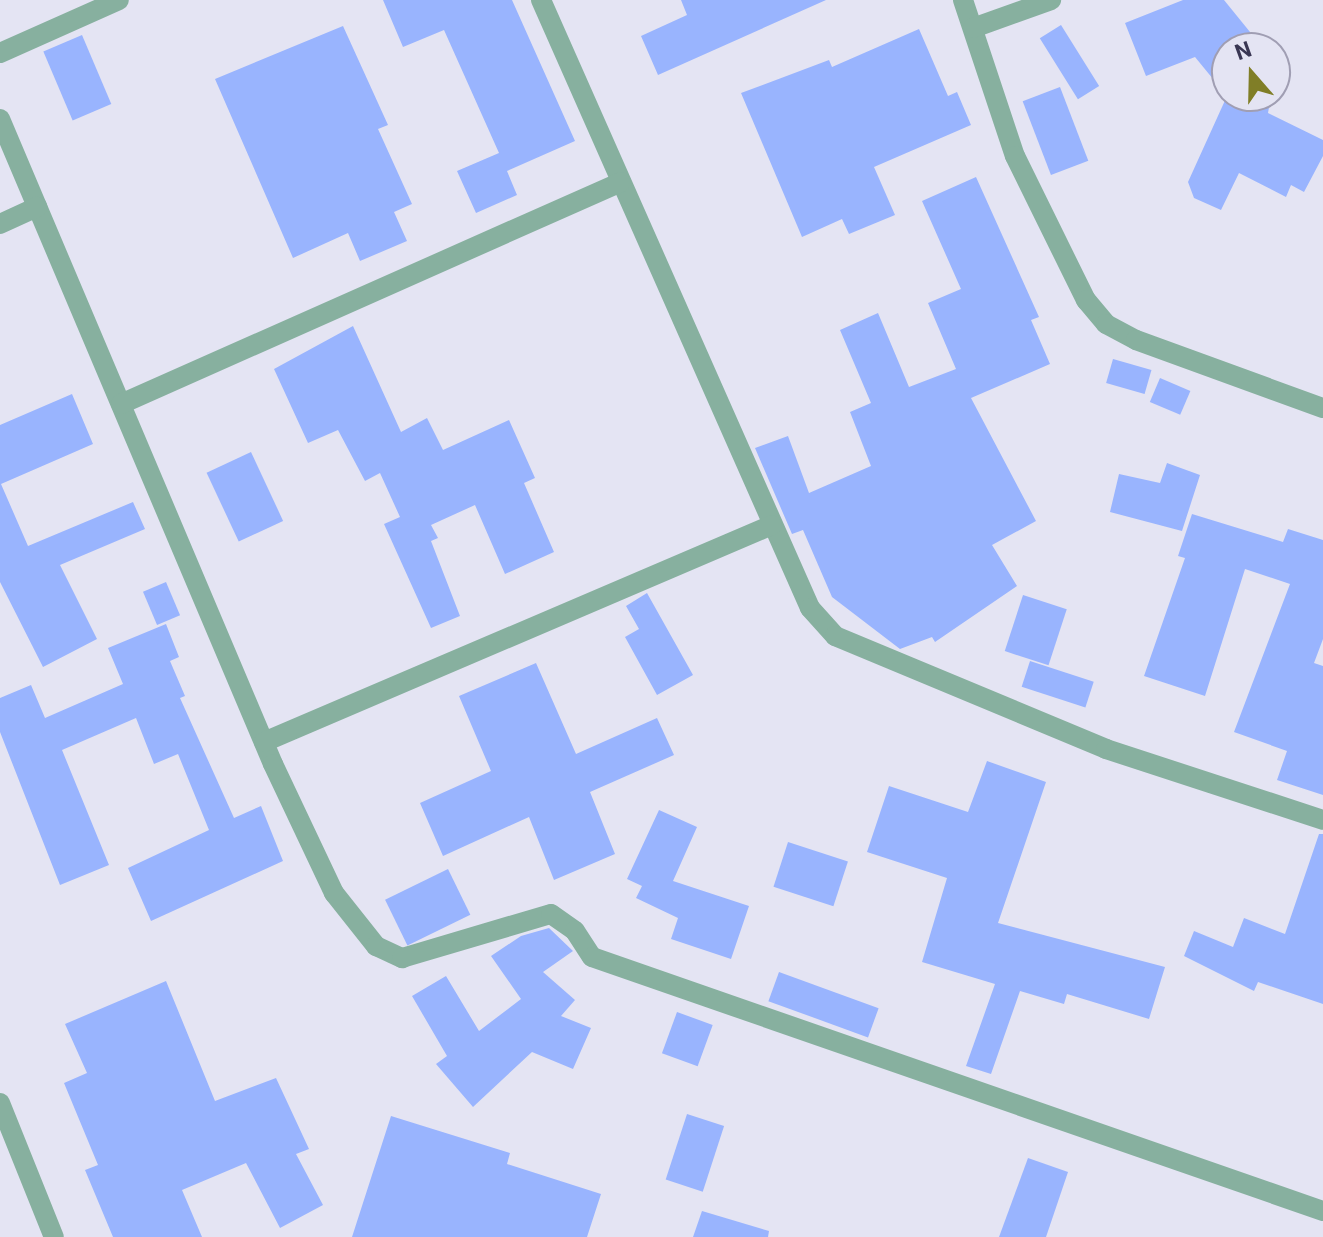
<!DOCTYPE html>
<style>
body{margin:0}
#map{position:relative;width:1323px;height:1237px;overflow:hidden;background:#e4e4f3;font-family:Roboto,sans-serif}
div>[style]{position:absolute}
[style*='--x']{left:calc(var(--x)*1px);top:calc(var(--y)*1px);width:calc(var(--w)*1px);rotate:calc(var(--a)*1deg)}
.building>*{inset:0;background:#99b4fe;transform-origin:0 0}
.minor>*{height:20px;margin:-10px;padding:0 10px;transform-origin:10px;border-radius:10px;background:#87b09f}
span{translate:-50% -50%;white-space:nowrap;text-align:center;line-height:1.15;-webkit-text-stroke:6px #e4e4f3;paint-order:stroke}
.north{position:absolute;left:1211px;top:32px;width:80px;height:80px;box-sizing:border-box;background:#e4e4f3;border:2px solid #a09eb3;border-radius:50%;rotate:340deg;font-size:22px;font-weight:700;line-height:32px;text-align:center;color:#393653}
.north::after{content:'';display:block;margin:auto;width:28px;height:36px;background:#807e27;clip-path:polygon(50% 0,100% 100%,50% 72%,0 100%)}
</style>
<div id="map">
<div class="building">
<div style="clip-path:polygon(383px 0,512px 0,575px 141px,507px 171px,517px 195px,476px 213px,457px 171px,499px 153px,444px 30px,403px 47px)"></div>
<div style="clip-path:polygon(681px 0,826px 0,658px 75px,641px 36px,687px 15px)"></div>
<div style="clip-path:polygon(1183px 0,1224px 0,1263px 48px,1227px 48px,1227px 96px,1271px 96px,1268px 113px,1323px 140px,1323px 156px,1304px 192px,1291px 185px,1286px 197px,1239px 173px,1221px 210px,1194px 198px,1188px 182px,1227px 96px,1195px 57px,1146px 76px,1125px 23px)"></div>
<div style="left:1061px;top:25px;width:72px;height:25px;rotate:58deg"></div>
<div style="clip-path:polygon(343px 26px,388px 125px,378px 129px,412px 204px,394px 212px,407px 241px,360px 261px,348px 233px,293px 258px,215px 79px)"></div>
<div style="clip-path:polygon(919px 29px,948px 96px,957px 92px,971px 125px,874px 167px,895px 215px,849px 234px,842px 219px,802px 237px,741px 93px,829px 60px,832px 67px)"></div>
<div style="left:82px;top:35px;width:75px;height:42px;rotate:67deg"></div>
<div style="left:1060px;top:87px;width:79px;height:40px;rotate:69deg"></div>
<div style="clip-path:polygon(976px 177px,1039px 317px,1031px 320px,1050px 364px,971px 398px,1036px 521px,992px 545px,1017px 586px,935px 642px,932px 637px,900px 649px,832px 597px,803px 530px,792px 534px,755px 448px,788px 436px,809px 493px,871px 466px,850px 412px,871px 403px,840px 330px,878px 313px,909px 387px,956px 369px,928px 303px,961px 289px,922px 201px)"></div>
<div style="clip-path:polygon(353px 326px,401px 432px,427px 418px,443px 450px,509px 420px,535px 478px,524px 483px,554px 552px,505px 574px,475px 505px,431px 525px,438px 538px,431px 541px,460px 616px,431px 628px,384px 524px,400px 517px,380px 473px,365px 481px,338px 430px,308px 443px,274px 369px)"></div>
<div style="left:1113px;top:359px;width:40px;height:25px;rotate:16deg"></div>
<div style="left:1160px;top:378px;width:33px;height:26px;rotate:23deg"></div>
<div style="clip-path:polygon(72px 394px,93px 444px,1px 484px,28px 546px,133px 502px,145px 529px,60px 565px,97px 639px,43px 667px,0 582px,0 425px)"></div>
<div style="left:251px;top:452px;width:76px;height:49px;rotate:65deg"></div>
<div style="clip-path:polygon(1167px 463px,1200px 475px,1182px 531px,1110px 512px,1119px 474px,1160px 483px)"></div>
<div style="clip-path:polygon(1192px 514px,1283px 542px,1288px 529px,1323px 540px,1323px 639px,1314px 663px,1323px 666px,1323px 795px,1277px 780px,1287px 751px,1234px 732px,1290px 584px,1245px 569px,1205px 696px,1144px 676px,1185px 558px,1178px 556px)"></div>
<div style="left:166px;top:582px;width:36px;height:25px;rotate:67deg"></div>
<div style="clip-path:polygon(647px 593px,693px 675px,657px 695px,625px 637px,639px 629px,626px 606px)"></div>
<div style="left:1023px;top:595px;width:46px;height:59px;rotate:18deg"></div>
<div style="clip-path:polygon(166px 624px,179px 657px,170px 661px,185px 696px,180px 698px,234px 818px,261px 806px,283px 861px,151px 921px,128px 868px,209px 830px,178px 754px,154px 764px,136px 718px,62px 750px,109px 865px,60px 885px,0 732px,0 698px,31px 685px,45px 718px,123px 684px,108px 648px)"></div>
<div style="left:1030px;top:661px;width:67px;height:27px;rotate:18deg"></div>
<div style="clip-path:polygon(536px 663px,576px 754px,657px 718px,674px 755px,590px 792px,615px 854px,554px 880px,529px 817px,443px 856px,420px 803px,491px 771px,459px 696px)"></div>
<div style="clip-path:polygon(987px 761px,1046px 782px,998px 923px,1165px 967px,1149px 1019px,1067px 994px,1064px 1004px,1020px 991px,991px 1074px,966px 1066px,995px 984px,922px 962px,947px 878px,867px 852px,889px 786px,968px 812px)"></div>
<div style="clip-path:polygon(659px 810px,697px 827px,673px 881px,749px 906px,731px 959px,671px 939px,678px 918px,636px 898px,642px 886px,627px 879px)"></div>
<div style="clip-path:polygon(1319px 834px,1323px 834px,1323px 1004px,1258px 982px,1254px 991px,1184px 956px,1194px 931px,1233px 947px,1244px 918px,1285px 934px)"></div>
<div style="left:788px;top:842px;width:63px;height:47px;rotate:18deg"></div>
<div style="left:448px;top:869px;width:51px;height:70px;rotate:64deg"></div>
<div style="clip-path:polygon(549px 928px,573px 951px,543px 972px,575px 1000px,561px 1016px,591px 1028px,573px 1069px,532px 1052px,473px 1107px,436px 1064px,447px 1056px,412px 996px,446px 976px,479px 1031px,521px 999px,491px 956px,521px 936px)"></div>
<div style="left:779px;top:972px;width:106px;height:31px;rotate:20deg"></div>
<div style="clip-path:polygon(166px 981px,215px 1101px,276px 1078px,309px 1149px,296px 1154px,323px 1205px,280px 1228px,246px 1163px,182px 1190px,202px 1237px,113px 1237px,85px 1170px,98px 1165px,64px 1083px,87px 1073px,65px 1024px)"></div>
<div style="left:677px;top:1012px;width:38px;height:44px;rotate:20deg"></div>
<div style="left:687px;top:1114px;width:39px;height:69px;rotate:18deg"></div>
<div style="clip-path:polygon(391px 1116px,510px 1153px,507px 1164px,601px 1194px,587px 1237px,352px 1237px)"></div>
<div style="clip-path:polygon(1028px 1158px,1068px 1172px,1046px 1237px,999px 1237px)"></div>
<div style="clip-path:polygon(702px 1211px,769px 1231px,768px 1237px,693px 1237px)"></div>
</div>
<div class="minor">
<div style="--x:541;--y:0;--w:665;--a:66.13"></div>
<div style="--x:810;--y:608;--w:38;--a:48"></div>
<div style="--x:835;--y:636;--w:294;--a:22.6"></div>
<div style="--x:1106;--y:749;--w:228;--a:18.1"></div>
<div style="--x:963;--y:0;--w:164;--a:71.6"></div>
<div style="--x:1015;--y:156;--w:161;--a:63.8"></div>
<div style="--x:1086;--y:300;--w:31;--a:50"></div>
<div style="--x:1106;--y:324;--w:34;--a:28"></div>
<div style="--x:1136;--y:340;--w:199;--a:20"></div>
<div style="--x:973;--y:28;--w:83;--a:-19.7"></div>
<div style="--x:0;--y:53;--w:130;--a:-24"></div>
<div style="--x:0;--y:119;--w:700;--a:67.06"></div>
<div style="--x:273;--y:764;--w:143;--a:64.7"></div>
<div style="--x:334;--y:893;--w:68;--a:51.6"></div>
<div style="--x:376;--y:946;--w:29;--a:25"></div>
<div style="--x:402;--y:958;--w:155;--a:-16.5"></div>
<div style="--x:551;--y:914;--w:29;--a:35"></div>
<div style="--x:575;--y:931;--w:31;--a:57"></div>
<div style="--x:592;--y:957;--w:774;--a:19.16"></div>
<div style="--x:0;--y:224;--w:41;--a:-24.7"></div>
<div style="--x:121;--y:404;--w:547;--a:-23.94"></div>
<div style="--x:264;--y:742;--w:552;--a:-23.13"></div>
<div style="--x:0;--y:1103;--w:144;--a:68.1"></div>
</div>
<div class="north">N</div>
</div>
